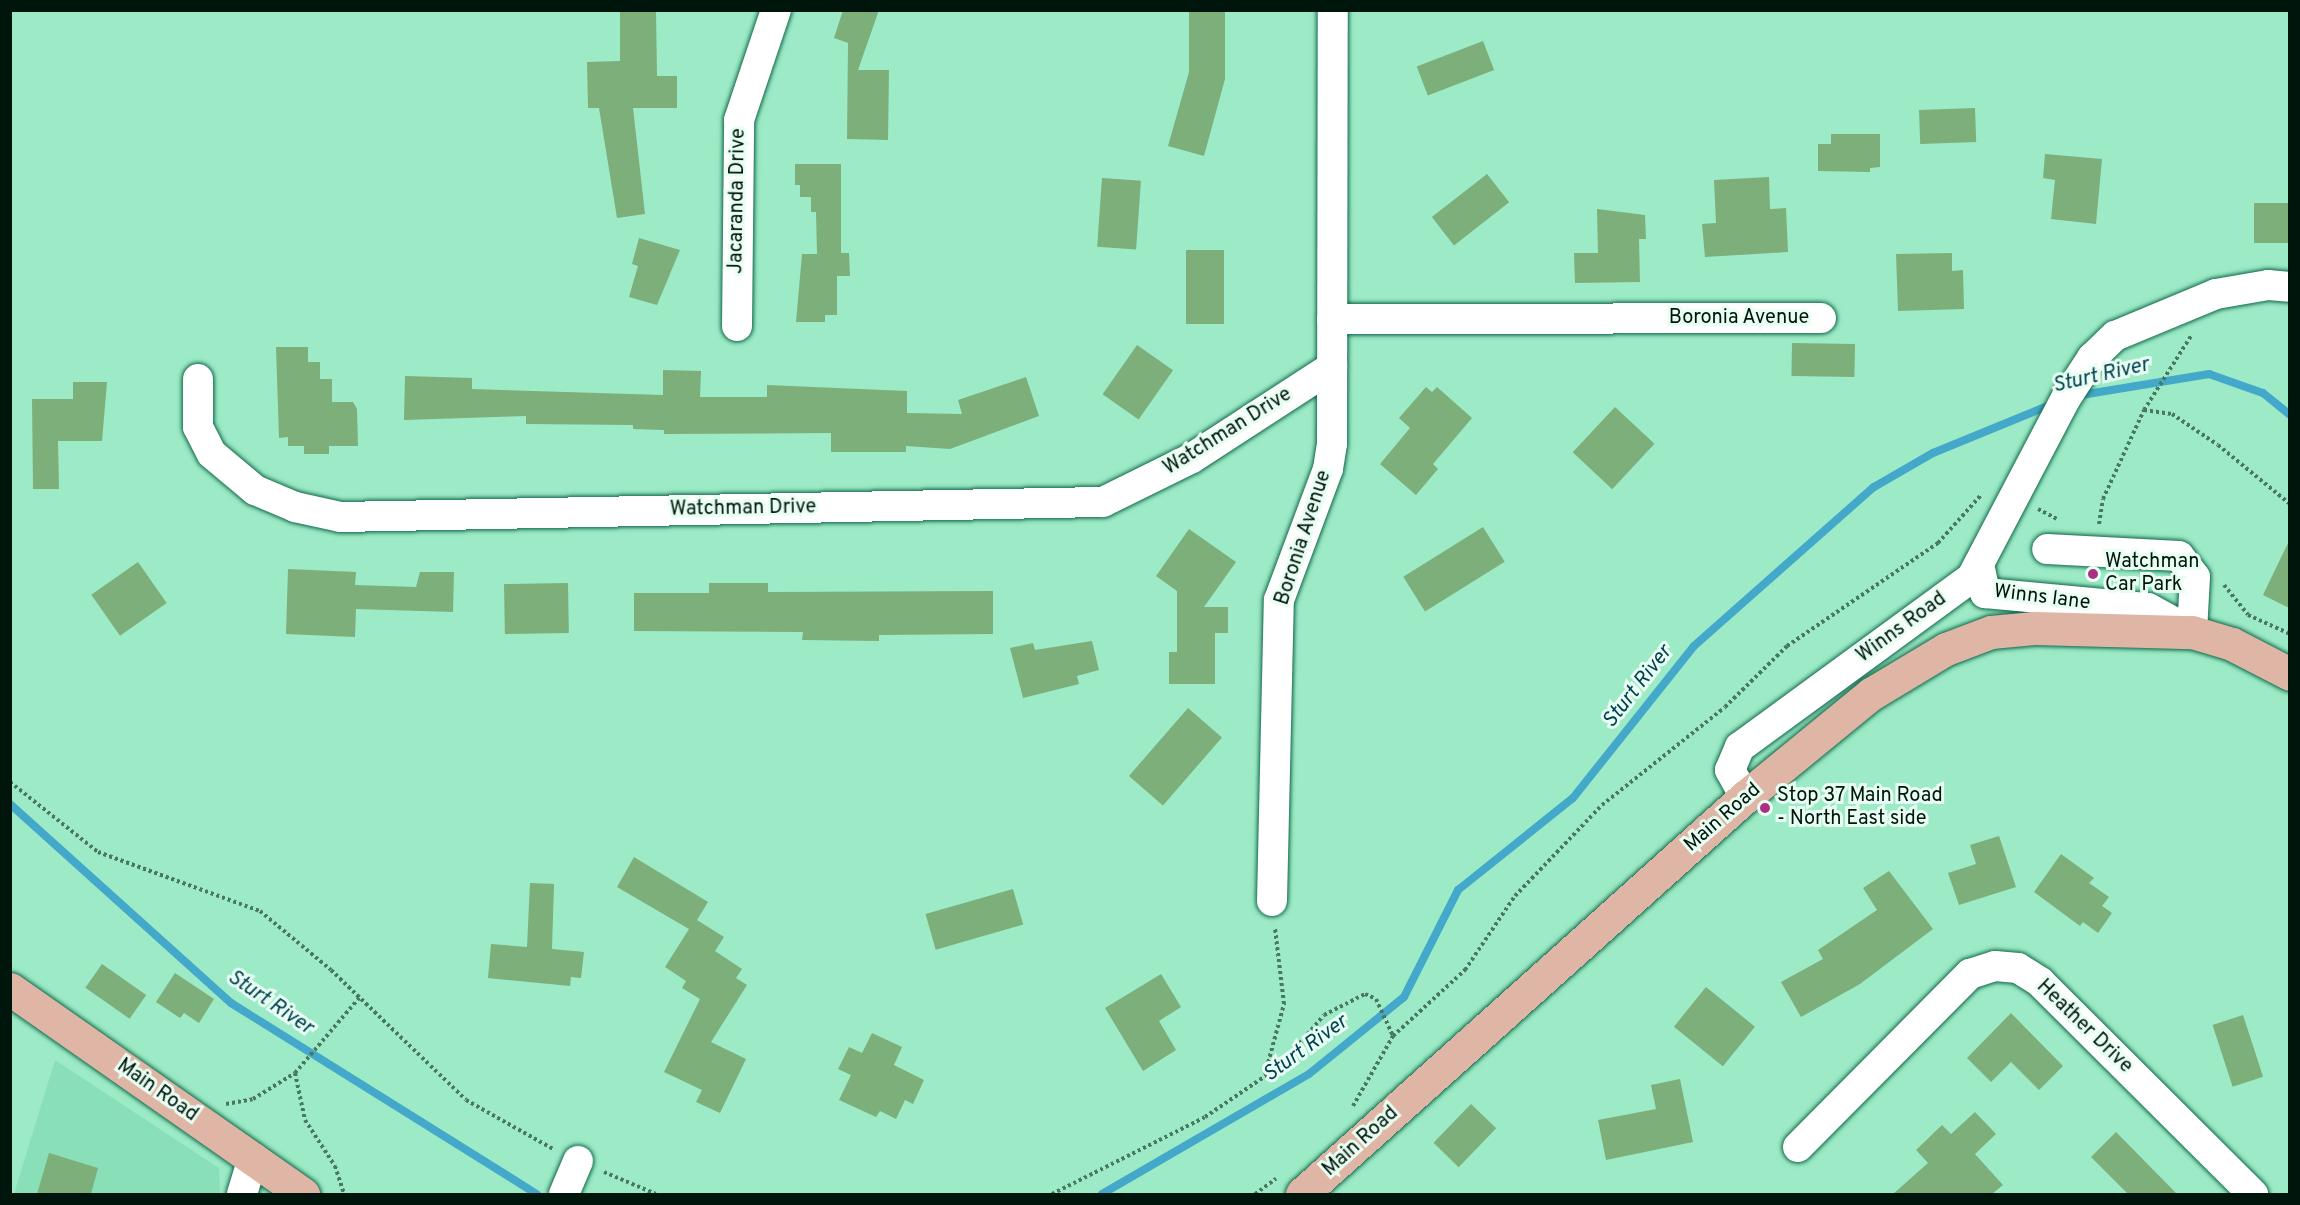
<!DOCTYPE html>
<style>
body{margin:0}
#map{position:relative;width:2300px;height:1205px;overflow:hidden;background:#9cebc6;font-family:Overpass,sans-serif}
div>[style]{position:absolute}
[style*='--x']{left:calc(var(--x)*1px);top:calc(var(--y)*1px);width:calc(var(--w)*1px);rotate:calc(var(--a)*1deg)}
.built>*{inset:0;background:#88dfb8}
.stream>*{height:8px;margin:-4px;padding:0 4px;transform-origin:4px;border-radius:4px;background:#44a8ca}
.building>*{inset:0;background:#7caf7a;transform-origin:0 0}
.path>*{height:4px;margin-top:-2px;transform-origin:0;background:repeating-linear-gradient(90deg,#487861 0 3px,transparent 0 6px)}
.roads{filter:drop-shadow(0 0 2px #10684a) drop-shadow(0 0 2px #10684a)}
.minor>*{height:30px;margin:-15px;padding:0 15px;transform-origin:15px;border-radius:15px;background:#fff}
.major>*{height:33px;margin:-16.5px;padding:0 16.5px;transform-origin:16.5px;border-radius:16.5px;background:#dfb6a5}
.dots>*{width:16px;height:16px;translate:-50% -50%;box-sizing:border-box;border:3px solid #e8fef3;border-radius:50%}
span{translate:-50% -50%;white-space:nowrap;text-align:center;line-height:1.15;-webkit-text-stroke:6px #e8fef3;paint-order:stroke}
.street-label{font-size:20px;color:#00160c}
.poi-label{font-size:20px;color:#00160c}
.left{translate:0 -50%;text-align:left}
.water-label{font-size:21px;color:#003f50;font-style:italic}
.frame{position:absolute;inset:0;border:12px solid #00160c;pointer-events:none}
</style>
<div id="map">
<div class="built">
<div style="clip-path:polygon(55px 1060px,219px 1168px,220px 1194px,14px 1194px)"></div>
</div>
<div class="stream">
<div style="--x:2075;--y:396;--w:136;--a:-9.3"></div>
<div style="--x:2209;--y:374;--w:57;--a:19.4"></div>
<div style="--x:2263;--y:393;--w:35;--a:39"></div>
<div style="--x:10;--y:804;--w:297;--a:42"></div>
<div style="--x:231;--y:1003;--w:361;--a:32"></div>
<div style="--x:1102;--y:1194;--w:239;--a:-30.1"></div>
<div style="--x:1309;--y:1074;--w:122;--a:-39"></div>
<div style="--x:1404;--y:997;--w:120;--a:-63.2"></div>
<div style="--x:1458;--y:890;--w:147;--a:-38.7"></div>
<div style="--x:1573;--y:798;--w:194;--a:-51.5"></div>
<div style="--x:1694;--y:646;--w:240;--a:-41.5"></div>
<div style="--x:1874;--y:487;--w:68;--a:-30"></div>
<div style="--x:1933;--y:453;--w:132;--a:-22.3"></div>
</div>
<div class="building">
<div style="clip-path:polygon(620px 10px,656px 10px,657px 76px,677px 76px,677px 108px,633px 108px,645px 214px,617px 218px,599px 108px,588px 108px,587px 62px,620px 61px)"></div>
<div style="clip-path:polygon(843px 10px,879px 10px,858px 70px,889px 70px,888px 140px,847px 139px,848px 43px,834px 38px)"></div>
<div style="clip-path:polygon(1189px 10px,1225px 10px,1225px 79px,1204px 156px,1168px 146px,1189px 72px)"></div>
<div style="left:1483px;top:41px;width:31px;height:71px;rotate:69deg"></div>
<div style="left:1975px;top:108px;width:34px;height:56px;rotate:88deg"></div>
<div style="clip-path:polygon(1831px 134px,1880px 134px,1880px 167px,1870px 168px,1870px 172px,1818px 171px,1818px 144px,1831px 144px)"></div>
<div style="clip-path:polygon(2045px 154px,2102px 159px,2096px 224px,2051px 219px,2055px 180px,2043px 178px)"></div>
<div style="clip-path:polygon(795px 164px,841px 164px,841px 253px,849px 253px,850px 276px,837px 276px,837px 315px,825px 315px,825px 322px,796px 322px,802px 254px,817px 254px,816px 212px,811px 212px,811px 197px,800px 197px,800px 185px,795px 185px)"></div>
<div style="left:1487px;top:174px;width:36px;height:70px;rotate:52deg"></div>
<div style="clip-path:polygon(1769px 177px,1770px 209px,1786px 208px,1788px 252px,1705px 257px,1702px 224px,1716px 223px,1714px 180px)"></div>
<div style="left:1102px;top:178px;width:39px;height:69px;rotate:4deg"></div>
<div style="left:2289px;top:203px;width:40px;height:35px;rotate:90deg"></div>
<div style="clip-path:polygon(1597px 209px,1645px 215px,1646px 239px,1639px 239px,1640px 282px,1575px 283px,1574px 253px,1598px 253px)"></div>
<div style="clip-path:polygon(639px 238px,680px 250px,657px 305px,629px 297px,638px 266px,632px 264px)"></div>
<div style="left:1186px;top:250px;width:38px;height:74px"></div>
<div style="clip-path:polygon(1952px 253px,1952px 271px,1963px 270px,1964px 309px,1898px 311px,1896px 254px)"></div>
<div style="left:1792px;top:343px;width:63px;height:33px;rotate:1deg"></div>
<div style="left:1137px;top:345px;width:44px;height:60px;rotate:35deg"></div>
<div style="clip-path:polygon(276px 347px,308px 347px,308px 362px,320px 362px,320px 379px,332px 379px,332px 402px,353px 402px,357px 409px,358px 446px,329px 446px,329px 454px,304px 454px,304px 446px,288px 446px,288px 437px,279px 438px)"></div>
<div style="clip-path:polygon(663px 370px,701px 371px,700px 397px,767px 397px,767px 385px,907px 391px,907px 413px,962px 414px,958px 400px,1026px 377px,1039px 416px,950px 449px,906px 446px,906px 452px,831px 452px,831px 433px,664px 434px,664px 430px,633px 429px,633px 425px,526px 424px,526px 416px,404px 420px,405px 376px,472px 378px,472px 389px,663px 395px)"></div>
<div style="clip-path:polygon(73px 382px,107px 382px,102px 441px,58px 441px,59px 489px,33px 489px,32px 399px,73px 399px)"></div>
<div style="clip-path:polygon(1426px 387px,1432px 392px,1437px 387px,1472px 418px,1433px 464px,1438px 469px,1416px 495px,1380px 464px,1410px 428px,1399px 418px)"></div>
<div style="left:1615px;top:407px;width:54px;height:62px;rotate:43deg"></div>
<div style="left:1483px;top:527px;width:41px;height:94px;rotate:58deg"></div>
<div style="clip-path:polygon(1189px 529px,1236px 562px,1204px 607px,1228px 607px,1228px 633px,1215px 633px,1215px 684px,1169px 684px,1169px 652px,1177px 652px,1177px 591px,1156px 576px)"></div>
<div style="clip-path:polygon(2289px 541px,2289px 608px,2263px 595px)"></div>
<div style="left:138px;top:562px;width:50px;height:57px;rotate:55deg"></div>
<div style="clip-path:polygon(288px 569px,356px 572px,355px 585px,416px 587px,420px 572px,454px 572px,453px 612px,356px 609px,355px 637px,286px 634px)"></div>
<div style="left:568px;top:583px;width:50px;height:64px;rotate:89deg"></div>
<div style="clip-path:polygon(709px 583px,768px 583px,768px 592px,993px 591px,993px 634px,879px 635px,879px 641px,802px 640px,803px 632px,634px 631px,634px 593px,709px 593px)"></div>
<div style="clip-path:polygon(1092px 641px,1099px 670px,1077px 676px,1079px 684px,1023px 698px,1010px 648px,1033px 643px,1035px 650px)"></div>
<div style="left:1188px;top:708px;width:45px;height:90px;rotate:41deg"></div>
<div style="clip-path:polygon(1999px 836px,2016px 887px,1959px 905px,1948px 873px,1976px 864px,1970px 845px)"></div>
<div style="clip-path:polygon(2061px 854px,2094px 878px,2089px 883px,2109px 897px,2102px 906px,2112px 913px,2098px 933px,2083px 922px,2080px 926px,2034px 892px)"></div>
<div style="clip-path:polygon(634px 857px,708px 902px,697px 920px,724px 937px,715px 951px,742px 969px,736px 978px,747px 985px,711px 1042px,746px 1059px,720px 1113px,696px 1102px,702px 1090px,664px 1072px,700px 999px,682px 988px,686px 981px,665px 967px,689px 929px,617px 887px)"></div>
<div style="clip-path:polygon(1889px 871px,1933px 929px,1860px 984px,1801px 1017px,1781px 982px,1823px 959px,1818px 950px,1877px 910px,1863px 888px)"></div>
<div style="clip-path:polygon(530px 883px,554px 884px,552px 949px,584px 952px,581px 978px,571px 977px,570px 986px,488px 978px,491px 944px,527px 947px)"></div>
<div style="left:1013px;top:889px;width:37px;height:91px;rotate:74deg"></div>
<div style="left:102px;top:964px;width:54px;height:29px;rotate:35deg"></div>
<div style="clip-path:polygon(175px 973px,214px 999px,199px 1023px,184px 1013px,180px 1018px,156px 1002px)"></div>
<div style="clip-path:polygon(1161px 974px,1181px 1007px,1159px 1021px,1176px 1050px,1143px 1071px,1105px 1008px)"></div>
<div style="left:1706px;top:987px;width:63px;height:51px;rotate:39deg"></div>
<div style="clip-path:polygon(2011px 1013px,2063px 1066px,2039px 1090px,2011px 1062px,1991px 1082px,1967px 1058px)"></div>
<div style="left:2243px;top:1015px;width:65px;height:32px;rotate:72deg"></div>
<div style="clip-path:polygon(872px 1033px,902px 1047px,894px 1065px,924px 1080px,913px 1104px,905px 1100px,896px 1119px,880px 1111px,876px 1117px,839px 1100px,851px 1075px,838px 1069px,849px 1047px,862px 1053px)"></div>
<div style="clip-path:polygon(1680px 1079px,1693px 1142px,1606px 1160px,1598px 1120px,1656px 1109px,1651px 1085px)"></div>
<div style="left:1471px;top:1104px;width:35px;height:54px;rotate:44deg"></div>
<div style="clip-path:polygon(1975px 1112px,1996px 1134px,1975px 1154px,2003px 1185px,1992px 1194px,1893px 1194px,1928px 1163px,1916px 1150px,1942px 1125px,1951px 1134px)"></div>
<div style="clip-path:polygon(2116px 1132px,2177px 1194px,2128px 1194px,2091px 1157px)"></div>
<div style="clip-path:polygon(49px 1153px,98px 1168px,91px 1194px,37px 1194px)"></div>
</div>
<div class="path">
<div style="--x:2144;--y:410;--w:28;--a:8"></div>
<div style="--x:2172;--y:414;--w:55;--a:34"></div>
<div style="--x:2218;--y:445;--w:93;--a:39.3"></div>
<div style="--x:2038;--y:509;--w:21;--a:28"></div>
<div style="--x:2099;--y:524;--w:25;--a:-81"></div>
<div style="--x:2103;--y:499;--w:98;--a:-65.3"></div>
<div style="--x:2144;--y:410;--w:88;--a:-57.6"></div>
<div style="--x:2224;--y:585;--w:38;--a:51"></div>
<div style="--x:2248;--y:615;--w:46;--a:24.3"></div>
<div style="--x:10;--y:782;--w:112;--a:38.5"></div>
<div style="--x:98;--y:852;--w:172;--a:20"></div>
<div style="--x:260;--y:911;--w:92;--a:39.7"></div>
<div style="--x:331;--y:970;--w:187;--a:43.9"></div>
<div style="--x:466;--y:1100;--w:100;--a:29.4"></div>
<div style="--x:295;--y:1073;--w:48;--a:78"></div>
<div style="--x:305;--y:1120;--w:55;--a:56.9"></div>
<div style="--x:335;--y:1166;--w:29;--a:72"></div>
<div style="--x:1265;--y:1074;--w:73;--a:-74.8"></div>
<div style="--x:1284;--y:1004;--w:76;--a:-96.8"></div>
<div style="--x:226;--y:1104;--w:27;--a:-10"></div>
<div style="--x:253;--y:1099;--w:49;--a:-31.8"></div>
<div style="--x:295;--y:1073;--w:99;--a:-49.5"></div>
<div style="--x:1353;--y:1106;--w:81;--a:-60.3"></div>
<div style="--x:1393;--y:1036;--w:98;--a:-42.5"></div>
<div style="--x:1465;--y:970;--w:89;--a:-56"></div>
<div style="--x:1515;--y:896;--w:126;--a:-46.3"></div>
<div style="--x:1602;--y:805;--w:157;--a:-38.5"></div>
<div style="--x:1725;--y:707;--w:87;--a:-44.5"></div>
<div style="--x:1787;--y:646;--w:183;--a:-34.3"></div>
<div style="--x:1938;--y:543;--w:66;--a:-48.1"></div>
<div style="--x:604;--y:1172;--w:56;--a:22.9"></div>
<div style="--x:1052;--y:1194;--w:171;--a:-26.7"></div>
<div style="--x:1205;--y:1117;--w:91;--a:-34.2"></div>
<div style="--x:1280;--y:1066;--w:67;--a:-49.2"></div>
<div style="--x:1324;--y:1015;--w:46;--a:-27.1"></div>
<div style="--x:1365;--y:994;--w:12;--a:24"></div>
<div style="--x:1376;--y:999;--w:41;--a:65.3"></div>
<div style="--x:1255;--y:1194;--w:26;--a:-36"></div>
</div>
<div class="roads">
<div class="minor">
<div style="--x:1332;--y:319;--w:489;--a:-0.1"></div>
<div style="--x:737;--y:326;--w:206;--a:-89.4"></div>
<div style="--x:739;--y:120;--w:116;--a:-71.4"></div>
<div style="--x:198;--y:379;--w:48;--a:90"></div>
<div style="--x:198;--y:427;--w:30;--a:63"></div>
<div style="--x:212;--y:454;--w:56;--a:39.9"></div>
<div style="--x:255;--y:490;--w:43;--a:23"></div>
<div style="--x:295;--y:507;--w:46;--a:12.5"></div>
<div style="--x:340;--y:517;--w:763;--a:-1.13"></div>
<div style="--x:1103;--y:502;--w:99;--a:-26.3"></div>
<div style="--x:1192;--y:458;--w:167;--a:-33"></div>
<div style="--x:1979;--y:564;--w:30;--a:78"></div>
<div style="--x:1985;--y:593;--w:164;--a:5.3"></div>
<div style="--x:2148;--y:608;--w:50;--a:28.6"></div>
<div style="--x:2192;--y:632;--w:55;--a:-86.9"></div>
<div style="--x:2195;--y:577;--w:26;--a:-127"></div>
<div style="--x:2179;--y:556;--w:132;--a:-177"></div>
<div style="--x:1745;--y:797;--w:31;--a:-119"></div>
<div style="--x:1730;--y:770;--w:25;--a:-67"></div>
<div style="--x:1740;--y:747;--w:288;--a:-36.2"></div>
<div style="--x:1972;--y:577;--w:202;--a:-62.3"></div>
<div style="--x:2066;--y:398;--w:48;--a:-57"></div>
<div style="--x:2092;--y:358;--w:32;--a:-44"></div>
<div style="--x:2115;--y:336;--w:109;--a:-22.6"></div>
<div style="--x:2216;--y:294;--w:53;--a:-9.8"></div>
<div style="--x:2268;--y:285;--w:22;--a:5"></div>
<div style="--x:1272;--y:901;--w:301;--a:-88.7"></div>
<div style="--x:1279;--y:600;--w:140;--a:-69.5"></div>
<div style="--x:1328;--y:469;--w:25;--a:-81"></div>
<div style="--x:1332;--y:444;--w:434;--a:-89.9"></div>
<div style="--x:1798;--y:1147;--w:244;--a:-45.2"></div>
<div style="--x:1970;--y:974;--w:26;--a:-18"></div>
<div style="--x:1995;--y:966;--w:23;--a:5"></div>
<div style="--x:2018;--y:968;--w:26;--a:32"></div>
<div style="--x:2040;--y:982;--w:301;--a:44.9"></div>
<div style="--x:242;--y:1194;--w:38;--a:-73"></div>
<div style="--x:564;--y:1194;--w:36;--a:-67"></div>
</div>
<div class="major">
<div style="--x:10;--y:989;--w:358;--a:35"></div>
<div style="--x:1302;--y:1194;--w:595;--a:-41.87"></div>
<div style="--x:1745;--y:797;--w:163;--a:-39.3"></div>
<div style="--x:1871;--y:694;--w:87;--a:-31"></div>
<div style="--x:1946;--y:649;--w:48;--a:-20.7"></div>
<div style="--x:1991;--y:632;--w:43;--a:-5.3"></div>
<div style="--x:2034;--y:628;--w:158;--a:1.5"></div>
<div style="--x:2192;--y:632;--w:42;--a:16.7"></div>
<div style="--x:2232;--y:644;--w:65;--a:27.3"></div>
</div>
</div>
<div class="dots">
<div style="left:2093px;top:574px;background:#ab3083"></div>
<div style="left:1765px;top:808px;background:#ab3083"></div>
</div>
<div class="street-label">
<span style="left:738px;top:201px;rotate:-89deg">Jacaranda Drive</span>
<span style="left:1739px;top:318px">Boronia Avenue</span>
<span style="left:1228px;top:432px;rotate:-32deg">Watchman Drive</span>
<span style="left:743px;top:509px;rotate:-1deg">Watchman Drive</span>
<span style="left:1304px;top:538px;rotate:-72deg">Boronia Avenue</span>
<span style="left:2042px;top:598px;rotate:7deg">Winns lane</span>
<span style="left:1902px;top:628px;rotate:-36deg">Winns Road</span>
<span style="left:1723px;top:818px;rotate:-41deg">Main Road</span>
<span style="left:2084px;top:1027px;rotate:44deg">Heather Drive</span>
<span style="left:157px;top:1091px;rotate:35deg">Main Road</span>
<span style="left:1361px;top:1142px;rotate:-42deg">Main Road</span>
</div>
<div class="poi-label">
<span class="left" style="left:2105px;top:574px">Watchman<br>Car Park</span>
<span class="left" style="left:1777px;top:808px">Stop 37 Main Road<br>- North East side</span>
</div>
<div class="water-label">
<span style="left:2101px;top:376px;rotate:-13deg">Sturt River</span>
<span style="left:1638px;top:687px;rotate:-52deg">Sturt River</span>
<span style="left:270px;top:1003px;rotate:34deg">Sturt River</span>
<span style="left:1306px;top:1049px;rotate:-36deg">Sturt River</span>
</div>
<div class="frame"></div>
</div>
